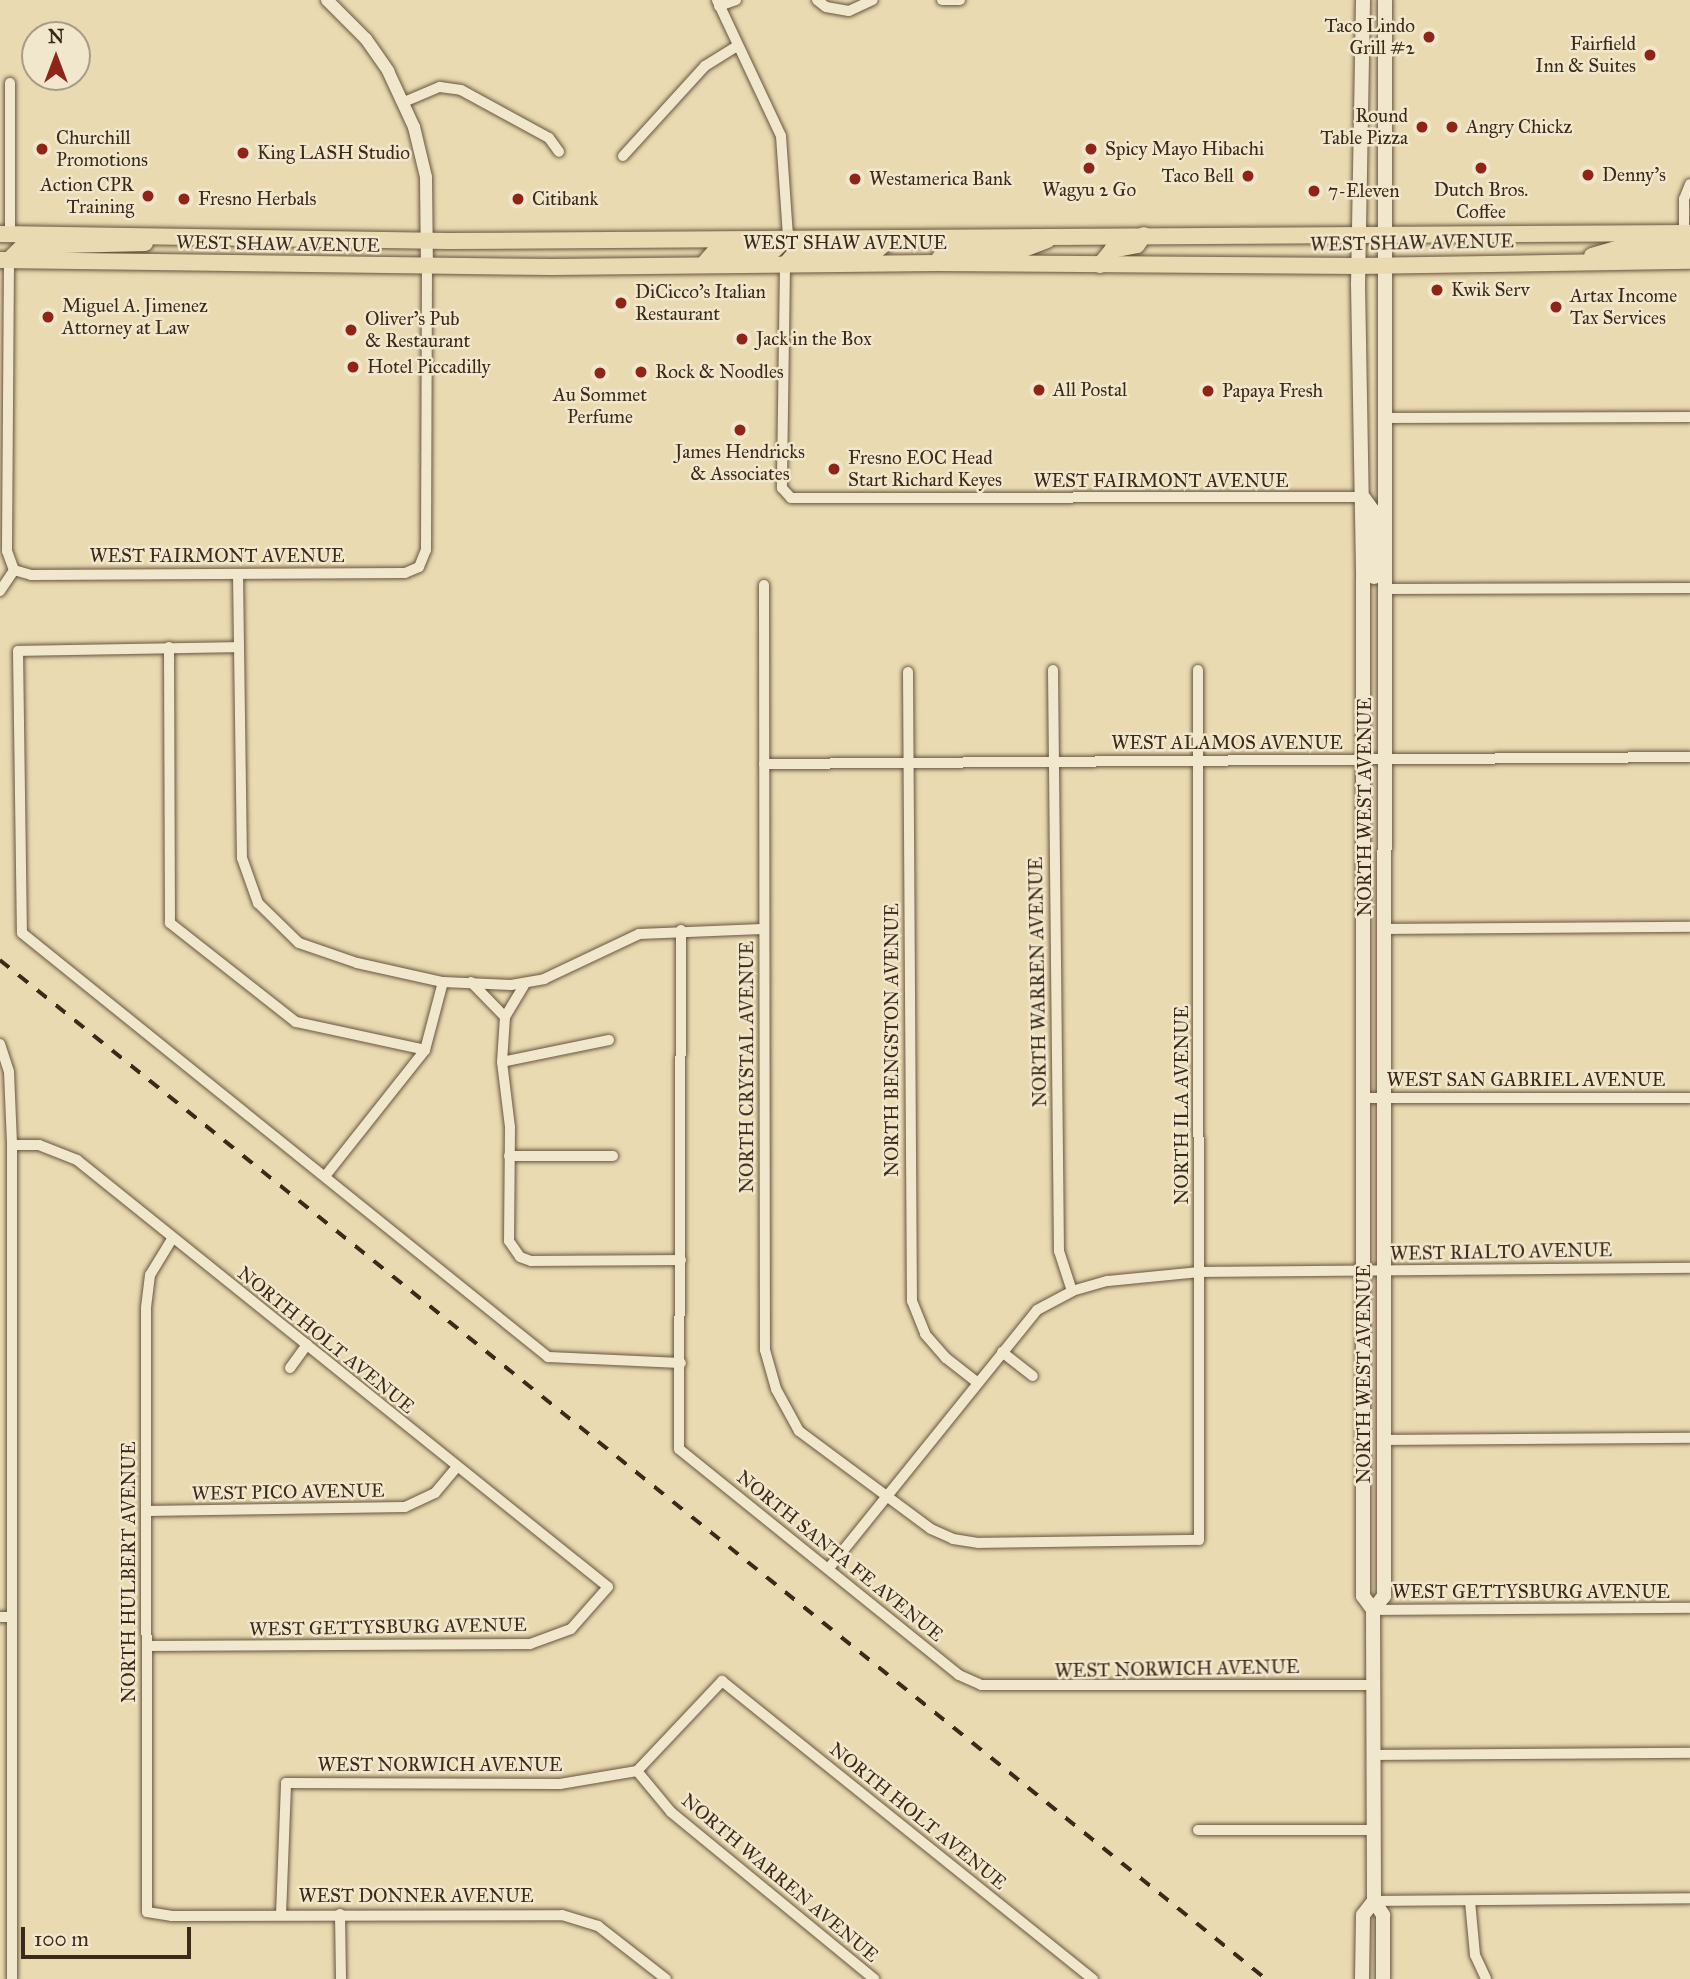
<!DOCTYPE html>
<style>
body{margin:0}
#map{position:relative;width:1690px;height:1979px;overflow:hidden;background:#e9dab1;font-family:"IM FELL Great Primer",serif}
div>[style]{position:absolute}
[style*='--x']{left:calc(var(--x)*1px);top:calc(var(--y)*1px);width:calc(var(--w)*1px);rotate:calc(var(--a)*1deg)}
.roads{filter:drop-shadow(0 0 2px #68553f) drop-shadow(0 0 2px #68553f)}
.minor>*{height:10px;margin:-5px;padding:0 5px;transform-origin:5px;border-radius:5px;background:#f1e7cc}
.tertiary>*{height:12px;margin:-6px;padding:0 6px;transform-origin:6px;border-radius:6px;background:#f1e7cc}
.secondary>*{height:14px;margin:-7px;padding:0 7px;transform-origin:7px;border-radius:7px;background:#f1e7cc}
.primary>*{height:16px;margin:-8px;padding:0 8px;transform-origin:8px;border-radius:8px;background:#e9dab1}
.rail>*{height:3.5px;margin-top:-1.75px;transform-origin:0;background:repeating-linear-gradient(90deg,#3d2919 0 12px,transparent 0 24px)}
.dots>*{width:19px;height:19px;translate:-50% -50%;box-sizing:border-box;border:4px solid #f1e7cc;border-radius:50%}
span{translate:-50% -50%;white-space:nowrap;text-align:center;line-height:1.15;-webkit-text-stroke:5px #f1e7cc;paint-order:stroke}
.poi-label{font-size:19px;color:#3d2919}
.right{translate:-100% -50%;text-align:right}
.left{translate:0 -50%;text-align:left}
.street-label{font-size:19px;color:#3d2919}
.north{position:absolute;left:21px;top:21px;width:70px;height:70px;box-sizing:border-box;background:#f1e7cc;border:2px solid #a99b84;border-radius:50%;rotate:0deg;font-size:19px;font-weight:700;line-height:28px;text-align:center;color:#3d2919}
.north::after{content:'';display:block;margin:auto;width:24px;height:32px;background:#8f2418;clip-path:polygon(50% 0,100% 100%,50% 72%,0 100%)}
.scale{position:absolute;left:21px;top:1927px;width:170px;height:32px;box-sizing:border-box;border:4px solid #3d2919;border-top:0;padding-left:9px;font-size:21px;line-height:24px;white-space:nowrap;color:#3d2919;-webkit-text-stroke:5px #f1e7cc;paint-order:stroke}
</style>
<div id="map">
<div class="roads">
<div class="minor">
<div style="--x:717;--y:0;--w:150;--a:64.8"></div>
<div style="--x:781;--y:136;--w:101;--a:86"></div>
<div style="--x:817;--y:0;--w:11;--a:38"></div>
<div style="--x:826;--y:7;--w:23;--a:10"></div>
<div style="--x:849;--y:11;--w:26;--a:-25"></div>
<div style="--x:942;--y:0;--w:18;--a:0"></div>
<div style="--x:719;--y:6;--w:18;--a:-19"></div>
<div style="--x:10;--y:83;--w:151;--a:90"></div>
<div style="--x:404;--y:102;--w:39;--a:-23"></div>
<div style="--x:440;--y:87;--w:21;--a:8"></div>
<div style="--x:461;--y:90;--w:100;--a:28.6"></div>
<div style="--x:549;--y:138;--w:17;--a:54"></div>
<div style="--x:623;--y:156;--w:122;--a:-47.7"></div>
<div style="--x:705;--y:66;--w:36;--a:-32"></div>
<div style="--x:1684;--y:233;--w:34;--a:-90"></div>
<div style="--x:1684;--y:199;--w:16;--a:-68"></div>
<div style="--x:9;--y:260;--w:291;--a:90.4"></div>
<div style="--x:7;--y:551;--w:20;--a:70"></div>
<div style="--x:785;--y:265;--w:223;--a:90.8"></div>
<div style="--x:782;--y:488;--w:13;--a:48"></div>
<div style="--x:791;--y:498;--w:572;--a:-0.1"></div>
<div style="--x:1383;--y:418;--w:307;--a:-0.2"></div>
<div style="--x:14;--y:570;--w:18;--a:16"></div>
<div style="--x:31;--y:575;--w:374;--a:-0.3"></div>
<div style="--x:405;--y:573;--w:15;--a:-23"></div>
<div style="--x:419;--y:567;--w:18;--a:-68"></div>
<div style="--x:426;--y:550;--w:284;--a:-89.8"></div>
<div style="--x:238;--y:574;--w:284;--a:89.2"></div>
<div style="--x:242;--y:858;--w:48;--a:70.4"></div>
<div style="--x:258;--y:903;--w:57;--a:44.3"></div>
<div style="--x:299;--y:943;--w:61;--a:19"></div>
<div style="--x:357;--y:963;--w:88;--a:12.5"></div>
<div style="--x:443;--y:982;--w:68;--a:2.5"></div>
<div style="--x:511;--y:985;--w:34;--a:-10"></div>
<div style="--x:544;--y:979;--w:105;--a:-25.3"></div>
<div style="--x:639;--y:934;--w:124;--a:-2.3"></div>
<div style="--x:764;--y:585;--w:765;--a:89.93"></div>
<div style="--x:765;--y:1350;--w:41;--a:74.2"></div>
<div style="--x:776;--y:1389;--w:48;--a:61.3"></div>
<div style="--x:799;--y:1431;--w:164;--a:36.6"></div>
<div style="--x:931;--y:1529;--w:24;--a:24"></div>
<div style="--x:953;--y:1539;--w:25;--a:9"></div>
<div style="--x:978;--y:1543;--w:221;--a:-0.8"></div>
<div style="--x:1199;--y:1540;--w:870;--a:-90.07"></div>
<div style="--x:1384;--y:589;--w:306;--a:-0.2"></div>
<div style="--x:0;--y:591;--w:25;--a:-56"></div>
<div style="--x:169;--y:647;--w:276;--a:89.8"></div>
<div style="--x:170;--y:923;--w:160;--a:38.2"></div>
<div style="--x:296;--y:1022;--w:132;--a:12.2"></div>
<div style="--x:239;--y:647;--w:221;--a:179"></div>
<div style="--x:18;--y:651;--w:282;--a:89.2"></div>
<div style="--x:22;--y:933;--w:676;--a:38.87"></div>
<div style="--x:548;--y:1357;--w:133;--a:2.6"></div>
<div style="--x:1053;--y:670;--w:581;--a:89.41"></div>
<div style="--x:1059;--y:1251;--w:42;--a:72"></div>
<div style="--x:908;--y:672;--w:629;--a:89.64"></div>
<div style="--x:912;--y:1301;--w:35;--a:68"></div>
<div style="--x:925;--y:1334;--w:32;--a:49"></div>
<div style="--x:946;--y:1358;--w:39;--a:38"></div>
<div style="--x:764;--y:764;--w:926;--a:-0.43"></div>
<div style="--x:1384;--y:929;--w:306;--a:-0.4"></div>
<div style="--x:681;--y:930;--w:519;--a:90.22"></div>
<div style="--x:679;--y:1449;--w:360;--a:38.9"></div>
<div style="--x:959;--y:1675;--w:24;--a:24"></div>
<div style="--x:981;--y:1685;--w:392;--a:0"></div>
<div style="--x:471;--y:982;--w:49;--a:45.8"></div>
<div style="--x:505;--y:1017;--w:37;--a:-59"></div>
<div style="--x:609;--y:1040;--w:109;--a:168.4"></div>
<div style="--x:502;--y:1062;--w:65;--a:83"></div>
<div style="--x:510;--y:1127;--w:114;--a:90.5"></div>
<div style="--x:509;--y:1241;--w:19;--a:55"></div>
<div style="--x:520;--y:1257;--w:12;--a:20"></div>
<div style="--x:531;--y:1261;--w:150;--a:-0.4"></div>
<div style="--x:0;--y:1044;--w:29;--a:72"></div>
<div style="--x:9;--y:1072;--w:73;--a:87.6"></div>
<div style="--x:12;--y:1145;--w:834;--a:90"></div>
<div style="--x:502;--y:1062;--w:45;--a:-86.2"></div>
<div style="--x:1363;--y:1098;--w:327;--a:0"></div>
<div style="--x:12;--y:1145;--w:27;--a:0"></div>
<div style="--x:39;--y:1145;--w:41;--a:21.5"></div>
<div style="--x:77;--y:1160;--w:681;--a:38.8"></div>
<div style="--x:608;--y:1587;--w:56;--a:131.4"></div>
<div style="--x:571;--y:1629;--w:44;--a:159.9"></div>
<div style="--x:530;--y:1644;--w:383;--a:179.7"></div>
<div style="--x:509;--y:1156;--w:104;--a:0"></div>
<div style="--x:326;--y:1175;--w:159;--a:-51.6"></div>
<div style="--x:425;--y:1050;--w:70;--a:-75.2"></div>
<div style="--x:172;--y:1239;--w:42;--a:121.4"></div>
<div style="--x:150;--y:1275;--w:33;--a:97"></div>
<div style="--x:146;--y:1308;--w:604;--a:89.91"></div>
<div style="--x:147;--y:1912;--w:24;--a:9"></div>
<div style="--x:171;--y:1916;--w:391;--a:-0.1"></div>
<div style="--x:562;--y:1915;--w:38;--a:17"></div>
<div style="--x:598;--y:1926;--w:86;--a:37.9"></div>
<div style="--x:1002;--y:1352;--w:39;--a:38"></div>
<div style="--x:290;--y:1368;--w:29;--a:-54"></div>
<div style="--x:1383;--y:1440;--w:307;--a:-0.4"></div>
<div style="--x:146;--y:1511;--w:259;--a:-0.9"></div>
<div style="--x:405;--y:1507;--w:33;--a:-25"></div>
<div style="--x:435;--y:1493;--w:34;--a:-50"></div>
<div style="--x:829;--y:1568;--w:331;--a:-51.1"></div>
<div style="--x:1037;--y:1310;--w:40;--a:-28"></div>
<div style="--x:1072;--y:1291;--w:37;--a:-16"></div>
<div style="--x:1108;--y:1281;--w:92;--a:-5.6"></div>
<div style="--x:1200;--y:1272;--w:490;--a:-0.5"></div>
<div style="--x:1373;--y:1610;--w:317;--a:-0.4"></div>
<div style="--x:0;--y:1617;--w:11;--a:0"></div>
<div style="--x:1373;--y:1755;--w:317;--a:-0.4"></div>
<div style="--x:637;--y:1771;--w:53;--a:50.3"></div>
<div style="--x:671;--y:1812;--w:263;--a:39.4"></div>
<div style="--x:1198;--y:1830;--w:175;--a:0"></div>
<div style="--x:1374;--y:1901;--w:316;--a:-0.5"></div>
<div style="--x:1470;--y:1901;--w:54;--a:84.7"></div>
<div style="--x:1475;--y:1955;--w:26;--a:65"></div>
<div style="--x:340;--y:1914;--w:65;--a:89.1"></div>
<div style="--x:281;--y:1915;--w:132;--a:-87.8"></div>
<div style="--x:286;--y:1783;--w:274;--a:0.2"></div>
<div style="--x:560;--y:1784;--w:78;--a:-9.6"></div>
<div style="--x:637;--y:1771;--w:124;--a:-46.6"></div>
<div style="--x:722;--y:1681;--w:476;--a:38.8"></div>
</div>
<div class="tertiary">
<div style="--x:327;--y:0;--w:55;--a:45"></div>
<div style="--x:366;--y:39;--w:39;--a:55"></div>
<div style="--x:388;--y:71;--w:62;--a:65.1"></div>
<div style="--x:414;--y:127;--w:51;--a:76.5"></div>
<div style="--x:426;--y:177;--w:89;--a:89.4"></div>
</div>
<div class="secondary">
<div style="--x:1363;--y:0;--w:284;--a:91"></div>
<div style="--x:1358;--y:284;--w:295;--a:89"></div>
<div style="--x:1363;--y:579;--w:1017;--a:90"></div>
<div style="--x:1363;--y:1596;--w:17;--a:54"></div>
<div style="--x:1373;--y:1610;--w:291;--a:89.8"></div>
<div style="--x:1374;--y:1901;--w:17;--a:57"></div>
<div style="--x:1383;--y:1915;--w:64;--a:90"></div>
<div style="--x:1363;--y:497;--w:19;--a:54"></div>
<div style="--x:1374;--y:512;--w:65;--a:90"></div>
<div style="--x:1373;--y:1610;--w:18;--a:-52"></div>
<div style="--x:1384;--y:1596;--w:1596;--a:-89.96"></div>
<div style="--x:1362;--y:1979;--w:64;--a:-89.1"></div>
<div style="--x:1363;--y:1915;--w:18;--a:-52"></div>
</div>
<div class="primary">
<div style="--x:0;--y:234;--w:448;--a:0.9"></div>
<div style="--x:448;--y:241;--w:1242;--a:-0.37"></div>
<div style="--x:1592;--y:256;--w:37;--a:-16"></div>
<div style="--x:1628;--y:246;--w:62;--a:0"></div>
<div style="--x:0;--y:260;--w:552;--a:0.73"></div>
<div style="--x:552;--y:267;--w:384;--a:-0.6"></div>
<div style="--x:936;--y:263;--w:423;--a:0.4"></div>
<div style="--x:1359;--y:266;--w:331;--a:-0.9"></div>
<div style="--x:9;--y:260;--w:20;--a:-45"></div>
<div style="--x:23;--y:246;--w:122;--a:-1.4"></div>
<div style="--x:936;--y:263;--w:15;--a:-53"></div>
<div style="--x:945;--y:251;--w:76;--a:-0.8"></div>
<div style="--x:1021;--y:250;--w:28;--a:-21"></div>
<div style="--x:703;--y:265;--w:18;--a:-49"></div>
<div style="--x:715;--y:251;--w:59;--a:-1"></div>
<div style="--x:774;--y:250;--w:19;--a:-43"></div>
<div style="--x:785;--y:265;--w:18;--a:-49"></div>
<div style="--x:797;--y:251;--w:80;--a:-0.7"></div>
<div style="--x:877;--y:250;--w:19;--a:-39"></div>
<div style="--x:1100;--y:265;--w:19;--a:-51"></div>
<div style="--x:1112;--y:250;--w:25;--a:-11"></div>
<div style="--x:1137;--y:245;--w:12;--a:-55"></div>
</div>
</div>
<div class="rail">
<div style="--x:0;--y:960;--w:1625;--a:38.83"></div>
</div>
<div class="dots">
<div style="left:1429px;top:37px;background:#8f2418"></div>
<div style="left:1650px;top:55px;background:#8f2418"></div>
<div style="left:1422px;top:127px;background:#8f2418"></div>
<div style="left:1452px;top:127px;background:#8f2418"></div>
<div style="left:42px;top:149px;background:#8f2418"></div>
<div style="left:1091px;top:149px;background:#8f2418"></div>
<div style="left:243px;top:153px;background:#8f2418"></div>
<div style="left:1089px;top:168px;background:#8f2418"></div>
<div style="left:1481px;top:168px;background:#8f2418"></div>
<div style="left:1588px;top:175px;background:#8f2418"></div>
<div style="left:1248px;top:176px;background:#8f2418"></div>
<div style="left:855px;top:179px;background:#8f2418"></div>
<div style="left:1314px;top:191px;background:#8f2418"></div>
<div style="left:148px;top:196px;background:#8f2418"></div>
<div style="left:184px;top:199px;background:#8f2418"></div>
<div style="left:518px;top:199px;background:#8f2418"></div>
<div style="left:1437px;top:290px;background:#8f2418"></div>
<div style="left:621px;top:303px;background:#8f2418"></div>
<div style="left:1556px;top:307px;background:#8f2418"></div>
<div style="left:48px;top:317px;background:#8f2418"></div>
<div style="left:351px;top:330px;background:#8f2418"></div>
<div style="left:742px;top:339px;background:#8f2418"></div>
<div style="left:353px;top:367px;background:#8f2418"></div>
<div style="left:641px;top:372px;background:#8f2418"></div>
<div style="left:600px;top:373px;background:#8f2418"></div>
<div style="left:1039px;top:390px;background:#8f2418"></div>
<div style="left:1208px;top:391px;background:#8f2418"></div>
<div style="left:740px;top:430px;background:#8f2418"></div>
<div style="left:834px;top:469px;background:#8f2418"></div>
</div>
<div class="poi-label">
<span class="right" style="left:1415px;top:37px">Taco Lindo<br>Grill #2</span>
<span class="right" style="left:1636px;top:55px">Fairfield<br>Inn &amp; Suites</span>
<span class="right" style="left:1408px;top:127px">Round<br>Table Pizza</span>
<span class="left" style="left:1466px;top:127px">Angry Chickz</span>
<span class="left" style="left:56px;top:149px">Churchill<br>Promotions</span>
<span class="left" style="left:1105px;top:149px">Spicy Mayo Hibachi</span>
<span class="left" style="left:257px;top:153px">King LASH Studio</span>
<span class="left" style="left:1602px;top:175px">Denny's</span>
<span class="right" style="left:1234px;top:176px">Taco Bell</span>
<span class="left" style="left:869px;top:179px">Westamerica Bank</span>
<span class="right" style="left:134px;top:196px">Action CPR<br>Training</span>
<span style="left:1089px;top:190px">Wagyu 2 Go</span>
<span style="left:1481px;top:201px">Dutch Bros.<br>Coffee</span>
<span class="left" style="left:1328px;top:191px">7-Eleven</span>
<span class="left" style="left:198px;top:199px">Fresno Herbals</span>
<span class="left" style="left:532px;top:199px">Citibank</span>
<span class="left" style="left:1451px;top:290px">Kwik Serv</span>
<span class="left" style="left:635px;top:303px">DiCicco's Italian<br>Restaurant</span>
<span class="left" style="left:1570px;top:307px">Artax Income<br>Tax Services</span>
<span class="left" style="left:62px;top:317px">Miguel A. Jimenez<br>Attorney at Law</span>
<span class="left" style="left:365px;top:330px">Oliver's Pub<br>&amp; Restaurant</span>
<span class="left" style="left:756px;top:339px">Jack in the Box</span>
<span class="left" style="left:367px;top:367px">Hotel Piccadilly</span>
<span class="left" style="left:655px;top:372px">Rock &amp; Noodles</span>
<span class="left" style="left:1053px;top:390px">All Postal</span>
<span class="left" style="left:1222px;top:391px">Papaya Fresh</span>
<span style="left:600px;top:406px">Au Sommet<br>Perfume</span>
<span style="left:740px;top:463px">James Hendricks<br>&amp; Associates</span>
<span class="left" style="left:848px;top:469px">Fresno EOC Head<br>Start Richard Keyes</span>
</div>
<div class="street-label">
<span style="left:845px;top:243px">WEST SHAW AVENUE</span>
<span style="left:1412px;top:243px;rotate:-1deg">WEST SHAW AVENUE</span>
<span style="left:278px;top:244px;rotate:1deg">WEST SHAW AVENUE</span>
<span style="left:1161px;top:481px">WEST FAIRMONT AVENUE</span>
<span style="left:217px;top:556px">WEST FAIRMONT AVENUE</span>
<span style="left:1227px;top:743px">WEST ALAMOS AVENUE</span>
<span style="left:1365px;top:807px;rotate:-90deg">NORTH WEST AVENUE</span>
<span style="left:1038px;top:982px;rotate:-91deg">NORTH WARREN AVENUE</span>
<span style="left:892px;top:1040px;rotate:-90deg">NORTH BENGSTON AVENUE</span>
<span style="left:747px;top:1067px;rotate:-90deg">NORTH CRYSTAL AVENUE</span>
<span style="left:1526px;top:1080px">WEST SAN GABRIEL AVENUE</span>
<span style="left:1182px;top:1105px;rotate:-90deg">NORTH ILA AVENUE</span>
<span style="left:1501px;top:1252px;rotate:-1deg">WEST RIALTO AVENUE</span>
<span style="left:326px;top:1340px;rotate:39deg">NORTH HOLT AVENUE</span>
<span style="left:1364px;top:1374px;rotate:-90deg">NORTH WEST AVENUE</span>
<span style="left:288px;top:1492px;rotate:-1deg">WEST PICO AVENUE</span>
<span style="left:840px;top:1556px;rotate:39deg">NORTH SANTA FE AVENUE</span>
<span style="left:129px;top:1572px;rotate:-90deg">NORTH HULBERT AVENUE</span>
<span style="left:1531px;top:1592px">WEST GETTYSBURG AVENUE</span>
<span style="left:388px;top:1627px;rotate:-1deg">WEST GETTYSBURG AVENUE</span>
<span style="left:1177px;top:1669px;rotate:-1deg">WEST NORWICH AVENUE</span>
<span style="left:440px;top:1765px">WEST NORWICH AVENUE</span>
<span style="left:918px;top:1816px;rotate:39deg">NORTH HOLT AVENUE</span>
<span style="left:780px;top:1878px;rotate:40deg">NORTH WARREN AVENUE</span>
<span style="left:416px;top:1896px">WEST DONNER AVENUE</span>
</div>
<div class="north">N</div>
<div class="scale">100 m</div>
</div>
